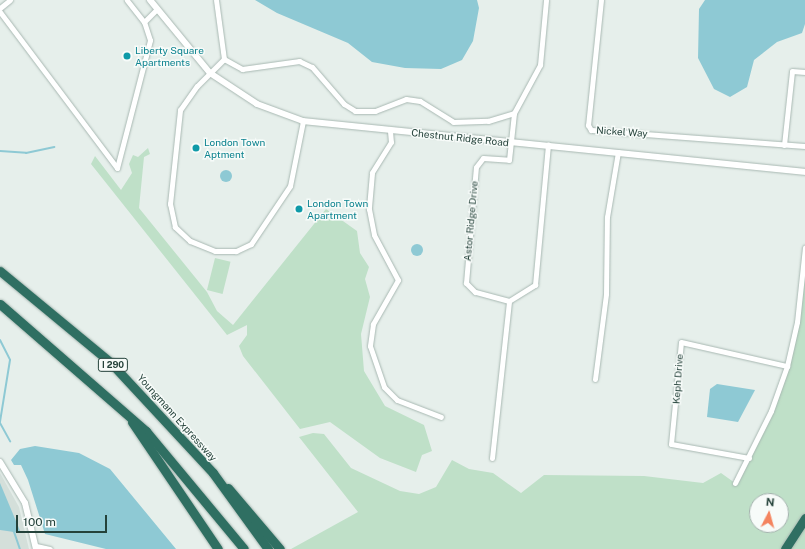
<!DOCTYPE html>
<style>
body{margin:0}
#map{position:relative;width:805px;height:549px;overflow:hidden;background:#e6efeb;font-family:"Public Sans",sans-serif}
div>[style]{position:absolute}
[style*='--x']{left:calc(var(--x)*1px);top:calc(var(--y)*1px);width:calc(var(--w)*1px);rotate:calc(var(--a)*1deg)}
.built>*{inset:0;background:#d4dfda}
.green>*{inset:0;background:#bfe0c8;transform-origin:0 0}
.water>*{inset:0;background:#8ec9d4}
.round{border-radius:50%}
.stream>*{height:2px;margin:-1px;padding:0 1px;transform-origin:1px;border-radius:1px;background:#8ec9d4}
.roads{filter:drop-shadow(0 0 1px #a8b8b2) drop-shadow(0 0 1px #a8b8b2)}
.minor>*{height:5px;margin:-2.5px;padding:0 2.5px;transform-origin:2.5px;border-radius:2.5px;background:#fff}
.tertiary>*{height:6px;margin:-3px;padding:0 3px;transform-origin:3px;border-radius:3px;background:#fff}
.motorway>*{height:9px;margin:-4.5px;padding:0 4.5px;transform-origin:4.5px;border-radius:4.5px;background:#2f6f62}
.dots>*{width:11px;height:11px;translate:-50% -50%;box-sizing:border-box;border:2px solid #f7fbf9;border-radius:50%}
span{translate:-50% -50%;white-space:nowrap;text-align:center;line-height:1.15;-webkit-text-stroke:3px #f7fbf9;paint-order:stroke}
.shield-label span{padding:1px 3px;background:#f7fbf9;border:1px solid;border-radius:3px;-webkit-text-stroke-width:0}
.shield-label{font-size:9px;color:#24423a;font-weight:700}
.culture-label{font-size:10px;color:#0d838f}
.left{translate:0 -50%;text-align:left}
.street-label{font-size:10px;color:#24423a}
.north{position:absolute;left:749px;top:493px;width:40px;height:40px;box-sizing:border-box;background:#f7fbf9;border:1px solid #a3b1ad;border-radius:50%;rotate:6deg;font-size:11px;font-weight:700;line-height:16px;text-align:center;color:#24423a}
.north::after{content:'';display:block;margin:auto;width:14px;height:18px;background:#f4845f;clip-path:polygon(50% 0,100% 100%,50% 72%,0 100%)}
.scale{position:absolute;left:16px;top:515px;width:91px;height:18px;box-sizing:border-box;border:2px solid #24423a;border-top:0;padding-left:5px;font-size:12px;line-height:14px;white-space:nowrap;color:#24423a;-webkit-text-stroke:3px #f7fbf9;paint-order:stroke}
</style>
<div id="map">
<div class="built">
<div style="clip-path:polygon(0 473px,19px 507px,29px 549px,0 549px)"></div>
</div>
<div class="green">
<div style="clip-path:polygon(148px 148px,150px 154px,144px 157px,139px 208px,207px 292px,217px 311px,233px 325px,326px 209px,357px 231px,360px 253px,369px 267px,365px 279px,370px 297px,361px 334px,364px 371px,385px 406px,424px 425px,432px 451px,422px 455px,416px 472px,380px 458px,330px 422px,300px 429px,243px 356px,239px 346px,247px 335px,247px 325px,227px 335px,91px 164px,95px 156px,121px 190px,132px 173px,129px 164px,133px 155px,138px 157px)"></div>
<div style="clip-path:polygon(evenodd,805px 247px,805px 549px,291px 549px,358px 512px,299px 437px,313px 433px,324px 434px,351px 468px,400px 491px,419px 494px,436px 487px,452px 460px,469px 469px,493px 473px,521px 493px,544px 475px,644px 476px,703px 483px,721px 473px,735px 483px,771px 411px,792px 348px,805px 247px,757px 501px,781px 501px,781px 525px,757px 525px,757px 501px)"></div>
<div style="left:215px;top:258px;width:16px;height:33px;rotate:14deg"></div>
</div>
<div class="water">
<div style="clip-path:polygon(255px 0,477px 0,479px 8px,473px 41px,462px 60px,441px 69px,405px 68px,372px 62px,348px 43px,277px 13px)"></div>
<div style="clip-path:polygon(705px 0,805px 0,805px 24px,802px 33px,777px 42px,754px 60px,747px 87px,730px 97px,714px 89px,698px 58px,699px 9px)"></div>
<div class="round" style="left:220px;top:170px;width:12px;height:12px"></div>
<div class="round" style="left:411px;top:244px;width:12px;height:12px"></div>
<div style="clip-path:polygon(717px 384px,755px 390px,738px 422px,707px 417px,710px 389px)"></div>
<div style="clip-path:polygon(35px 446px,79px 453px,110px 469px,176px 549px,106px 549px,45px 534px,28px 480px,21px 465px,14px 465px,11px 460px,20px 449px)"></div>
<div style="clip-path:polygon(0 483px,21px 533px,0 530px)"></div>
</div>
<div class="stream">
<div style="--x:0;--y:151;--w:26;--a:4"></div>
<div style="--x:26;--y:153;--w:29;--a:-12"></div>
<div style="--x:0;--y:340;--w:22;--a:63"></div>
<div style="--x:10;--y:360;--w:63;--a:99.2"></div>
<div style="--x:0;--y:423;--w:21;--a:61"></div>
<div style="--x:13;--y:529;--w:21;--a:71"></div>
</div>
<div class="roads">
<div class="minor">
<div style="--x:216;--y:0;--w:60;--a:82.3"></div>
<div style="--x:601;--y:0;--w:126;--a:95.9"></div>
<div style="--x:588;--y:125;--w:6;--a:59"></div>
<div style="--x:591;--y:130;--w:215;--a:4.3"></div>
<div style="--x:0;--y:8;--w:13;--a:-39"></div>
<div style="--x:0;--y:12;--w:195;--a:53.1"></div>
<div style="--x:117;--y:168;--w:132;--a:-75.5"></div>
<div style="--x:150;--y:40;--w:19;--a:-108"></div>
<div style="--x:144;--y:22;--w:28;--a:-128"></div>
<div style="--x:144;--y:22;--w:18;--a:-45"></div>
<div style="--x:303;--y:121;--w:66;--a:101.3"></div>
<div style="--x:290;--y:186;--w:70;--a:123.9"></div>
<div style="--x:251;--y:244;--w:17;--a:155"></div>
<div style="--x:236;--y:251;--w:21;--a:180"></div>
<div style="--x:215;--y:251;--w:27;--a:-158"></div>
<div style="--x:190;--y:241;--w:21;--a:-137"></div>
<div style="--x:175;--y:227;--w:24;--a:-102"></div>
<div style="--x:170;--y:204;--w:95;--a:-83.9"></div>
<div style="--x:180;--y:110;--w:29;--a:-55"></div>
<div style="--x:197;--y:86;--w:38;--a:-45"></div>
<div style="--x:224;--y:59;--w:21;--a:29"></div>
<div style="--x:242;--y:69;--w:58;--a:-8"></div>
<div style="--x:299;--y:61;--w:14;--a:25"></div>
<div style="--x:312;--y:67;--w:49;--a:49.1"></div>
<div style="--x:344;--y:104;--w:13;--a:32"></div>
<div style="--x:355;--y:111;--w:20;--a:0"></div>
<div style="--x:375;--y:111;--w:33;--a:-21"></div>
<div style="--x:406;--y:99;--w:14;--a:8"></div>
<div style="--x:420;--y:101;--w:39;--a:32"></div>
<div style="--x:453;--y:122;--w:35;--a:-2"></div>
<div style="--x:488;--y:121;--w:27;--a:-17"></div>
<div style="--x:390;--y:131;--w:11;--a:85"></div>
<div style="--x:391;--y:142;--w:36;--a:122"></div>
<div style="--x:372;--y:173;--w:36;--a:95"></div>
<div style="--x:369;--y:209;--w:26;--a:79"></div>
<div style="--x:374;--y:235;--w:51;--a:61.9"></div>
<div style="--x:398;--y:280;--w:51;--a:119.6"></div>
<div style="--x:373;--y:324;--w:22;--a:98"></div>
<div style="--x:370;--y:346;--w:43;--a:71.1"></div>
<div style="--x:384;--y:387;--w:18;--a:45"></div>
<div style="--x:397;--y:400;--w:47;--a:21.1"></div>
<div style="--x:784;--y:145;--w:74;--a:-83.8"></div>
<div style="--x:792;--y:71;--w:13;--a:4"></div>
<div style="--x:509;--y:301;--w:35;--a:-165"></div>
<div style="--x:475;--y:292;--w:13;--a:-135"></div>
<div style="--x:466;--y:283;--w:116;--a:-85.1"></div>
<div style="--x:476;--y:167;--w:11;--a:-52"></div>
<div style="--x:483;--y:158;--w:26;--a:4"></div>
<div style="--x:509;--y:160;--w:47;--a:-83.9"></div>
<div style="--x:514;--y:113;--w:55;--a:-61.6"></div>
<div style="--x:540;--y:65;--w:65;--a:-84.7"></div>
<div style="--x:595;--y:379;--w:86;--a:-82.6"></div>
<div style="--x:606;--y:294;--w:77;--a:-89.3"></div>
<div style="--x:607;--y:217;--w:66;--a:-80.4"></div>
<div style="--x:492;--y:458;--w:158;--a:-83.8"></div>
<div style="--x:509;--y:301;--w:31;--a:-32"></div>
<div style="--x:535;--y:285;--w:141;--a:-84.7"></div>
<div style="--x:749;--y:458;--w:79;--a:-169.8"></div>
<div style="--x:671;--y:444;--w:102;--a:-84.4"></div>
<div style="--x:681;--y:342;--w:109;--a:12.8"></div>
<div style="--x:735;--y:483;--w:80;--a:-63.4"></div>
<div style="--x:771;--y:411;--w:48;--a:-70.4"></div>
<div style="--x:787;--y:366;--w:45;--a:-77.2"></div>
<div style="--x:797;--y:322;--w:75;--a:-83.9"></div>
<div style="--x:36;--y:546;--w:14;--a:12"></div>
</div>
<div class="tertiary">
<div style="--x:150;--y:0;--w:94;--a:50.6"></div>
<div style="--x:210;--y:73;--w:56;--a:33.4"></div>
<div style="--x:257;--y:104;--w:49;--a:20.3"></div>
<div style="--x:303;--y:121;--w:505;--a:5.8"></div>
<div style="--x:0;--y:462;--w:48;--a:58.6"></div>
<div style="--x:25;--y:503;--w:47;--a:76.6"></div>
</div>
<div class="motorway">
<div style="--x:0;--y:271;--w:143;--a:39.6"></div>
<div style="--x:110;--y:362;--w:151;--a:47.1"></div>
<div style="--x:213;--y:473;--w:94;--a:54.1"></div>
<div style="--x:0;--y:304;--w:194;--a:41"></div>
<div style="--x:146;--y:431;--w:153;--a:50.3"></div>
<div style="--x:132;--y:422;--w:153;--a:55.9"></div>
<div style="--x:228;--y:488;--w:80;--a:49.6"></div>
<div style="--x:785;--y:549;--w:37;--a:-57"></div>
</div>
</div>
<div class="dots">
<div style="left:127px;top:56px;background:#0f9aa8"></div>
<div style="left:196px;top:148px;background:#0f9aa8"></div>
<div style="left:299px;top:209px;background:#0f9aa8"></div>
</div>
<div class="shield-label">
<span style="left:113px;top:365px">I 290</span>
</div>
<div class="culture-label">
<span class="left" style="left:135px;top:56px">Liberty Square<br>Apartments</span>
<span class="left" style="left:204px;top:148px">London Town<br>Aptment</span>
<span class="left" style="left:307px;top:209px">London Town<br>Apartment</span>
</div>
<div class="street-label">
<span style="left:622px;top:132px;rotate:4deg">Nickel Way</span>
<span style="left:460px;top:138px;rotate:6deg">Chestnut Ridge Road</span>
<span style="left:471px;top:221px;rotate:-85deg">Astor Ridge Drive</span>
<span style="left:678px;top:379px;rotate:-86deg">Keph Drive</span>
<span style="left:177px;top:418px;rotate:48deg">Youngmann Expressway</span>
</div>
<div class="north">N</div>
<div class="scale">100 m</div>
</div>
